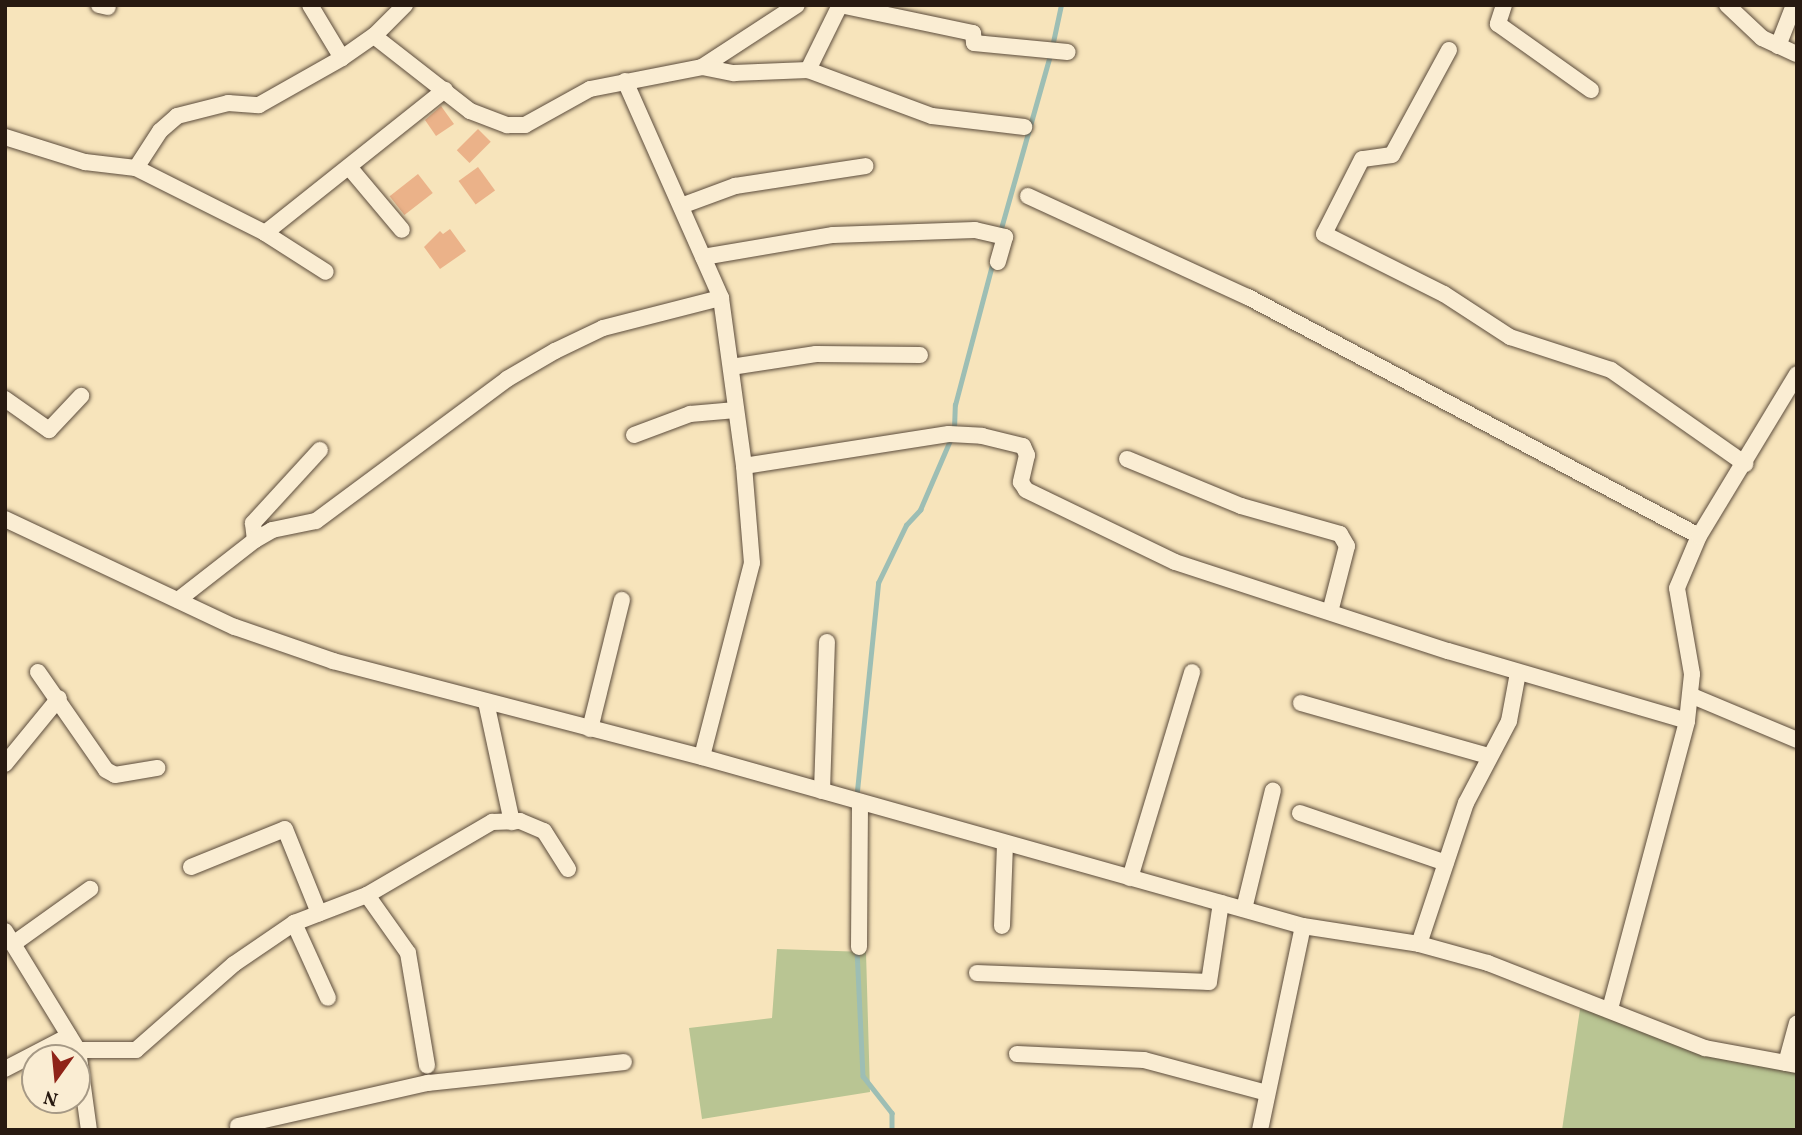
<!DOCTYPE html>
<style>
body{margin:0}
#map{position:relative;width:1802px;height:1135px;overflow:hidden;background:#f7e4bb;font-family:Vollkorn,serif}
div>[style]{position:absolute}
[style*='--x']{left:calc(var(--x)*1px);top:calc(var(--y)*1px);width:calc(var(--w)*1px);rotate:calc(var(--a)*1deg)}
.green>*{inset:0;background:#b9c593}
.stream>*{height:4.5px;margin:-2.25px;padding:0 2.25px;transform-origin:2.25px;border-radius:2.25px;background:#9dbeb4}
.building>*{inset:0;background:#ebb289;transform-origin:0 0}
.roads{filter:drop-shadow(0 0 2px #5c4c3c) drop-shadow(0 0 2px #5c4c3c)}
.minor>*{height:16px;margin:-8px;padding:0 8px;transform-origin:8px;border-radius:8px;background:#faedd3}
span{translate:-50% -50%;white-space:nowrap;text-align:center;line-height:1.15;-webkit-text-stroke:5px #faedd3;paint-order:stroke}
.frame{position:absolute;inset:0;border:7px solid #281a11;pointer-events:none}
.north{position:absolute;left:21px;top:1044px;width:70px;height:70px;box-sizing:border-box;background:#faedd3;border:2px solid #a69985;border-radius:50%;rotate:195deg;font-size:19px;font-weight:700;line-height:28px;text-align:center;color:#281a11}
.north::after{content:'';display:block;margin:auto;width:24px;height:32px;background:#8f2418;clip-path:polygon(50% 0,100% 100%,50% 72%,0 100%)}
</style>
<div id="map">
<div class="green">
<div style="clip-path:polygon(777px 949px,866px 952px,870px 1092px,702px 1119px,689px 1028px,772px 1018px)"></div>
<div style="clip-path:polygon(1580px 1009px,1797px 1064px,1797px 1130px,1562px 1130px)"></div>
</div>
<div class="stream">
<div style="--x:1052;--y:47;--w:43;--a:-77.9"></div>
<div style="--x:1000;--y:232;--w:184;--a:-74.2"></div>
<div style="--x:954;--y:429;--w:24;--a:-88"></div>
<div style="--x:955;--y:405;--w:149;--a:-75.2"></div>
<div style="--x:857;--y:791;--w:209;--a:-84.2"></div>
<div style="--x:878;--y:583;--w:64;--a:-64.2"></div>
<div style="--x:906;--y:525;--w:21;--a:-47"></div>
<div style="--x:920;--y:510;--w:78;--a:-66.7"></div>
<div style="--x:857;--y:949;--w:127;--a:87.3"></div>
<div style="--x:863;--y:1076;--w:47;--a:51.9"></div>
<div style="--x:892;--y:1113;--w:17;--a:90"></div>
</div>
<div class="building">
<div style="clip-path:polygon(441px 106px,454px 124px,436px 136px,425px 120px)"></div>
<div style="left:478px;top:129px;width:18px;height:30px;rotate:45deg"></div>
<div style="left:478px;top:167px;width:29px;height:24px;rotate:54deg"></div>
<div style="left:418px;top:174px;width:24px;height:36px;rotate:52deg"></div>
<div style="clip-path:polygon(450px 229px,466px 251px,440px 269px,424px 247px,440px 231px,443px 234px)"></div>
</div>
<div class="roads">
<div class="minor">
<div style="--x:99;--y:5;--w:9;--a:13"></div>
<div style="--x:310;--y:5;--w:62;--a:58.9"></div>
<div style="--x:840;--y:5;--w:136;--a:11.9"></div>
<div style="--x:973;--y:33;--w:10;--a:84"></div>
<div style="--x:974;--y:43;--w:94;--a:5.5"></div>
<div style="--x:1504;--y:5;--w:20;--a:108"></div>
<div style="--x:1498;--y:24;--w:114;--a:35.4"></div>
<div style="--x:1727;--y:5;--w:48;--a:43.3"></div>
<div style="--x:1762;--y:38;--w:38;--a:25"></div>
<div style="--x:374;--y:36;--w:122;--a:38"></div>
<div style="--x:470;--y:111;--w:40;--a:21"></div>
<div style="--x:507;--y:125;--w:18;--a:0"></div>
<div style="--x:525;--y:125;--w:74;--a:-29"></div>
<div style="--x:590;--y:89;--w:114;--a:-11.1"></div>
<div style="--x:702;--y:67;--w:113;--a:-33.1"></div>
<div style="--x:1778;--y:46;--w:44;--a:-68.7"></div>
<div style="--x:1449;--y:50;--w:119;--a:118.5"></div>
<div style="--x:1392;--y:155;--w:30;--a:172"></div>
<div style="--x:1362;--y:159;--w:84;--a:116.9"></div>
<div style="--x:1324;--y:234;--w:134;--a:26.6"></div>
<div style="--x:1444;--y:294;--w:79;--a:33.1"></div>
<div style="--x:1510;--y:337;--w:106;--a:18.1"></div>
<div style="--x:1611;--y:370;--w:164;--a:35"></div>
<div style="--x:702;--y:67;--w:33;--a:11"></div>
<div style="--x:734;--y:73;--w:74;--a:-2.3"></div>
<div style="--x:808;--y:70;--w:132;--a:20.4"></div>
<div style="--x:932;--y:116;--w:93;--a:6.8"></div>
<div style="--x:808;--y:70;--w:72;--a:-63.8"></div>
<div style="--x:625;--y:81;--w:237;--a:66.1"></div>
<div style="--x:721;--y:298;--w:170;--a:82.2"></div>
<div style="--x:744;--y:466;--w:97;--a:85.3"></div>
<div style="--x:752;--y:563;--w:200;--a:104.5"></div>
<div style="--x:5;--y:137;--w:84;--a:17.4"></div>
<div style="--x:85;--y:162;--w:51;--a:6.7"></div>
<div style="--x:136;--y:168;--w:144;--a:26.7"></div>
<div style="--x:265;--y:233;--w:72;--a:32.6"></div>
<div style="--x:349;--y:167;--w:82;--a:49.9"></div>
<div style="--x:136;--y:168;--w:44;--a:-57"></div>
<div style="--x:160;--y:131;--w:23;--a:-41"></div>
<div style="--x:177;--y:116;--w:53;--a:-14.3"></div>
<div style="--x:228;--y:103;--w:31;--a:4"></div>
<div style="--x:259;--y:105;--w:95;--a:-29.5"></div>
<div style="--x:342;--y:58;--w:39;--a:-35"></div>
<div style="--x:374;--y:36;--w:44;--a:-45"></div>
<div style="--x:1028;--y:196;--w:242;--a:24.7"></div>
<div style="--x:1248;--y:297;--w:510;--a:27.92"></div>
<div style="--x:681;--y:206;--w:58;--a:-20.3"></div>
<div style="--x:735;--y:186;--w:132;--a:-8.7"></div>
<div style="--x:265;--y:233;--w:230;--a:-38.5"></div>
<div style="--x:703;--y:257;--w:132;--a:-9.6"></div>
<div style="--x:833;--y:235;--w:142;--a:-2"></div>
<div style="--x:975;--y:230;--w:31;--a:13"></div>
<div style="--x:1005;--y:237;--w:26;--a:106"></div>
<div style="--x:731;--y:367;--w:86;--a:-8.7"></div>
<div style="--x:816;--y:354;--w:104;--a:0.6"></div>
<div style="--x:5;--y:399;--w:54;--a:35.2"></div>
<div style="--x:49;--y:430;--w:47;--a:-46.7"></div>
<div style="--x:634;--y:435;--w:60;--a:-20.6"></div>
<div style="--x:690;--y:414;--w:46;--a:-5"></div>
<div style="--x:1127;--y:459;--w:123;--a:22.4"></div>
<div style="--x:1241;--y:506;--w:103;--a:15.8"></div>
<div style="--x:1340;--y:534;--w:14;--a:60"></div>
<div style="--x:1347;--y:546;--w:68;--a:104.4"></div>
<div style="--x:744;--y:466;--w:207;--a:-8.9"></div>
<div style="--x:949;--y:434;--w:33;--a:3"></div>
<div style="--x:982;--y:436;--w:42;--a:13.7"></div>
<div style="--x:1023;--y:446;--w:10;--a:66"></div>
<div style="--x:1027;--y:455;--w:28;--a:103"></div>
<div style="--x:1021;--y:482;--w:9;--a:58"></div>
<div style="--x:1026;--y:490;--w:165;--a:25.8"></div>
<div style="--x:1175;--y:562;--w:287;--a:18.1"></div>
<div style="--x:1448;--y:651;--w:249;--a:16.3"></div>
<div style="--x:5;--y:519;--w:254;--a:25.2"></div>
<div style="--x:235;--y:627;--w:104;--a:19.1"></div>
<div style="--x:333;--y:661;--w:381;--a:14.6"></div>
<div style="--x:702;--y:757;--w:624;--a:15.71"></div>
<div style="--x:1303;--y:926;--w:117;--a:8.8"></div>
<div style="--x:1419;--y:944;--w:72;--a:15.4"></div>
<div style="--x:1488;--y:963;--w:233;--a:21.4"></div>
<div style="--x:1705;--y:1048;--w:94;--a:10.5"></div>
<div style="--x:255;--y:540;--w:17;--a:-97"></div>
<div style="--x:253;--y:523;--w:99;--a:-47.5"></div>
<div style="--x:178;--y:600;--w:98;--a:-37.9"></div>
<div style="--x:255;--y:540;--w:20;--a:-30"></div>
<div style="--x:272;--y:530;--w:45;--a:-11.6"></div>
<div style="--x:316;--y:521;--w:238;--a:-36.6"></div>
<div style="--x:507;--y:379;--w:56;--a:-30.3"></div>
<div style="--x:555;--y:351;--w:53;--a:-25.6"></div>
<div style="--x:603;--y:328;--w:122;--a:-14.3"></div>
<div style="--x:38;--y:672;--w:119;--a:55.2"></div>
<div style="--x:106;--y:770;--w:10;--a:29"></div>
<div style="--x:115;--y:775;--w:43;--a:-9.5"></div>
<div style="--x:1690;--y:695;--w:116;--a:22.8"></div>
<div style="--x:486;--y:702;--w:123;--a:77.8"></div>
<div style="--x:1301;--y:703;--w:194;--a:15.8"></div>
<div style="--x:590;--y:729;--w:133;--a:-76.1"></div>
<div style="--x:5;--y:764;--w:85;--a:-50.7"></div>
<div style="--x:822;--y:791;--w:149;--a:-88.1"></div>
<div style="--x:1300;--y:813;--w:154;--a:18.9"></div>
<div style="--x:191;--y:867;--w:101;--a:-22"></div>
<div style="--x:285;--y:829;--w:91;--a:68"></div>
<div style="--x:1130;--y:878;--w:215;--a:-73.2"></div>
<div style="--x:367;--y:895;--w:145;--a:-30.3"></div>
<div style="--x:492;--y:822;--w:28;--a:-2"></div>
<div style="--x:520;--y:821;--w:26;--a:23"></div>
<div style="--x:544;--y:831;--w:45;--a:57.7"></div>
<div style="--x:1244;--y:909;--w:122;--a:-76.3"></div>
<div style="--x:294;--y:923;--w:82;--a:65.6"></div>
<div style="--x:1002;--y:926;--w:83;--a:-87.9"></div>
<div style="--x:5;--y:931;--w:140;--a:58.5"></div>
<div style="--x:78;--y:1050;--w:81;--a:82.2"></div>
<div style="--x:13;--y:944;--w:95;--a:-35.5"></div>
<div style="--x:1419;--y:944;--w:149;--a:-71.6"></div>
<div style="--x:1466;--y:803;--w:93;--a:-62.3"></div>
<div style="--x:1509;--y:721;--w:49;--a:-79.4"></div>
<div style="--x:859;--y:947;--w:145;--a:-89.6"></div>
<div style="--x:977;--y:973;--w:232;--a:2.2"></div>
<div style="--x:1209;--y:982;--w:80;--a:-81.4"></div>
<div style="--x:1610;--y:1009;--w:298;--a:-75"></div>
<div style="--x:1687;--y:721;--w:47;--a:-83.9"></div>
<div style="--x:1692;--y:674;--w:87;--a:-99.9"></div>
<div style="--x:1677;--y:588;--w:56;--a:-67.1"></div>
<div style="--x:1699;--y:536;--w:189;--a:-58.8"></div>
<div style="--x:78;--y:1050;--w:58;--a:0"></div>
<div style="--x:136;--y:1050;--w:130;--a:-41.3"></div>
<div style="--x:234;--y:964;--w:73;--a:-34.3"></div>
<div style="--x:294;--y:923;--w:78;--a:-21"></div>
<div style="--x:367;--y:895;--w:71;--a:54.7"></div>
<div style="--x:408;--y:953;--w:114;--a:80.4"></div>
<div style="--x:1017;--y:1054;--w:127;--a:2.7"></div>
<div style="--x:1144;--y:1060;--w:127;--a:15"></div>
<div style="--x:1786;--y:1063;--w:41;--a:-74.6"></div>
<div style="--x:5;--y:1069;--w:72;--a:-27.3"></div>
<div style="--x:238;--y:1126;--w:195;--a:-12.8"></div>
<div style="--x:428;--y:1083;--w:197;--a:-6.1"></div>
<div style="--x:1260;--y:1130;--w:208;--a:-78.1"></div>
</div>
</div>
<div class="frame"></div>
<div class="north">N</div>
</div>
